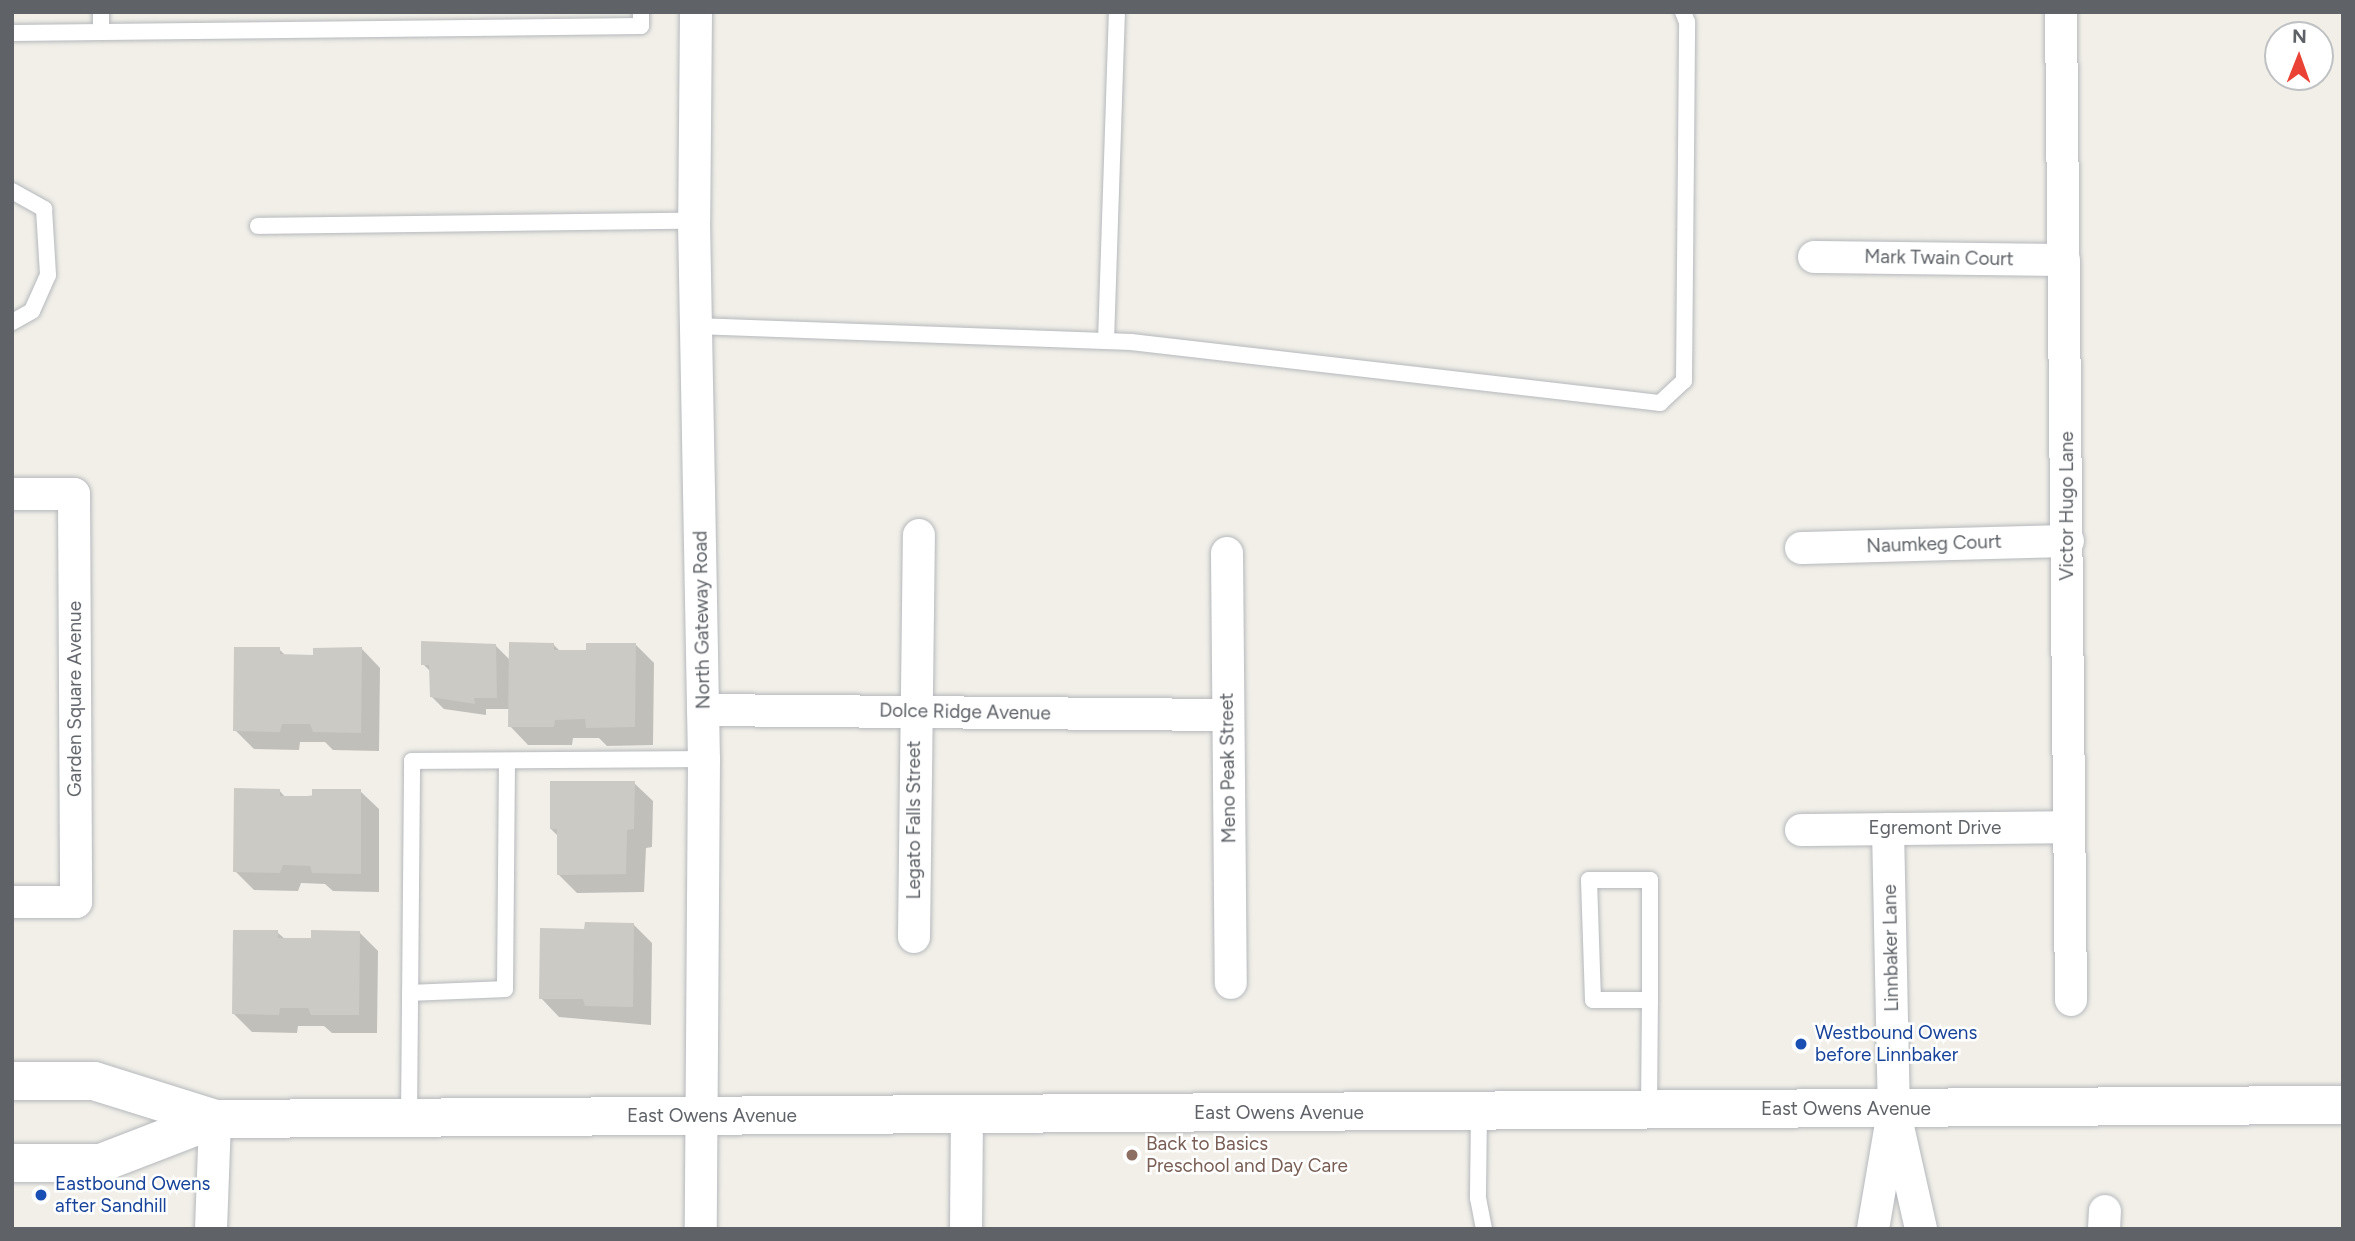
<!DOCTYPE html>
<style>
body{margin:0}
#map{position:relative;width:2355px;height:1241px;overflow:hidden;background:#f1efe8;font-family:Figtree,sans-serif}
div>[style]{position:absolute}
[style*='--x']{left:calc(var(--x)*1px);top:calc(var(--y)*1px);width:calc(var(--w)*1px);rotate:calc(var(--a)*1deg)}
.shadow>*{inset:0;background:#0003}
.building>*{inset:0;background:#cccac5}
.roads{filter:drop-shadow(0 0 2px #b5b8bc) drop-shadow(0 0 2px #b5b8bc)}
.lane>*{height:16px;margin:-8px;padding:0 8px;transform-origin:8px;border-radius:8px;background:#fff}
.street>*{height:32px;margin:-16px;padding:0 16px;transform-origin:16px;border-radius:16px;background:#fff}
.secondary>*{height:38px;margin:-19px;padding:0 19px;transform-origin:19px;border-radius:19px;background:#fff}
.dots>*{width:19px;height:19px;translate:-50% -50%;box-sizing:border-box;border:4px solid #fff;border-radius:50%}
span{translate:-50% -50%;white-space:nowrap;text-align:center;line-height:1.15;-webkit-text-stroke:5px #fff;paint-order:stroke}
.street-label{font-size:19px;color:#5f6368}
.transit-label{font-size:19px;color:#164399}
.left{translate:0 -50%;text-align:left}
.education-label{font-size:19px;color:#785e54}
.frame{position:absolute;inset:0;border:14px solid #5f6368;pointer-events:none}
.north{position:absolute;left:2264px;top:21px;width:70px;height:70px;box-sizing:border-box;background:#fff;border:2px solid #bfc1c3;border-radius:50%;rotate:1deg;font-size:19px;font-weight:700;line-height:28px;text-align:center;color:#5f6368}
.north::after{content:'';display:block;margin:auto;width:24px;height:32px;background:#ea4335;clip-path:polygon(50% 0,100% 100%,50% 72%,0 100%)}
</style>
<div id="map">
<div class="shadow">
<div style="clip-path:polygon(553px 644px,560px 651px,588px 651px,635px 644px,654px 663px,653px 745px,607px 746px,599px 738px,573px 738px,572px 745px,528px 745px,510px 726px,510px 709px,486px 709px,486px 715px,444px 709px,432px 697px,431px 672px,423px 664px,496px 646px,510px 660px)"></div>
<div style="clip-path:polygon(279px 649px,286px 656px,315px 656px,362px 649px,380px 668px,379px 751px,333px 750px,325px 742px,300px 742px,299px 750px,254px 749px,235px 730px)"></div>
<div style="clip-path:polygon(634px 783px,653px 801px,652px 847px,646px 848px,644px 892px,577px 893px,558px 874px,558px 836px,551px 829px)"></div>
<div style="clip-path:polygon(279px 790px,286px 798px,360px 791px,379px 809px,379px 892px,333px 891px,325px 884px,301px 883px,298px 891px,254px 890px,235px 871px)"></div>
<div style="clip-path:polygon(633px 924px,652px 943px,651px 1025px,559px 1017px,541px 998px,586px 931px)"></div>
<div style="clip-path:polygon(277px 932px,286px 940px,313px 940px,359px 932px,378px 951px,377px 1033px,332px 1033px,324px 1026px,298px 1026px,297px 1033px,252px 1032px,234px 1014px)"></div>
</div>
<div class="building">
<div style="clip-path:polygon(421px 641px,496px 644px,497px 698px,474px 698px,475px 704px,430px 697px,429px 665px,421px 665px)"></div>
<div style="clip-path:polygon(509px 642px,554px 643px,554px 650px,586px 650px,586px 643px,636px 643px,635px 727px,586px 728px,585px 719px,555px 720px,554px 727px,508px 727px)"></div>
<div style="clip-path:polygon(234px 647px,280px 647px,280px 654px,313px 655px,313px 648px,362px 647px,361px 733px,313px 732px,310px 724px,282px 724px,280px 732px,233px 731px)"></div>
<div style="clip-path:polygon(550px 781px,635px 781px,634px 829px,627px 830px,626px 874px,557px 875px,557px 829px,550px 829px)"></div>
<div style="clip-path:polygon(234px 788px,280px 789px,280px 796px,312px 796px,312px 789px,361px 789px,361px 874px,312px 873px,310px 866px,283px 865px,280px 873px,233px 872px)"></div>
<div style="clip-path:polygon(585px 922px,634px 923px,633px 1007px,585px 1006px,583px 999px,539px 999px,540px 928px,584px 929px)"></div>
<div style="clip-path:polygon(233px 930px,278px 930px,278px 938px,311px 938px,311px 930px,360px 931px,359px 1015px,311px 1015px,308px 1008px,280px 1008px,279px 1015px,232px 1014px)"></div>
</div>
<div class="roads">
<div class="lane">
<div style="--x:101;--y:32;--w:20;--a:-90"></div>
<div style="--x:12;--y:33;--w:629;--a:-0.64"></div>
<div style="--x:641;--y:26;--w:14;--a:-90"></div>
<div style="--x:12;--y:191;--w:37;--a:29"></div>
<div style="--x:44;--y:209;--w:66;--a:86.5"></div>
<div style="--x:48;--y:275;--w:39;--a:114"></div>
<div style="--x:32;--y:311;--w:23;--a:151"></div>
<div style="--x:258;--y:226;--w:436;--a:-0.7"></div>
<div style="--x:697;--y:326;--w:434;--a:2.1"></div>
<div style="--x:1131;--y:342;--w:533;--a:6.58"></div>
<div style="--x:1660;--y:403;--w:33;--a:-43"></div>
<div style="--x:1684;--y:381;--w:359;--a:-89.5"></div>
<div style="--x:1687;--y:22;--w:11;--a:-112"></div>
<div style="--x:1106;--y:341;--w:329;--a:-88.1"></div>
<div style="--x:410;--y:993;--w:95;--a:-2.4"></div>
<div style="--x:505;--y:989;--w:227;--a:-89.5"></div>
<div style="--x:1649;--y:1110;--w:110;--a:-89.5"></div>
<div style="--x:1650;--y:1000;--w:120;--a:-90"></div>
<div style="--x:1650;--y:880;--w:61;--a:180"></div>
<div style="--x:1589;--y:880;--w:120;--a:88.1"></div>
<div style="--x:1593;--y:1000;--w:57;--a:0"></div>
<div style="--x:1479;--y:1111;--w:87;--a:90.7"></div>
<div style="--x:1478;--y:1198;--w:32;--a:79"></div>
<div style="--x:409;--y:1117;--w:356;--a:-89.5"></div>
<div style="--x:412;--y:761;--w:292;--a:-0.4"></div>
</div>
<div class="street">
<div style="--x:696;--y:12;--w:209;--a:90.5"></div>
<div style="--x:694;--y:221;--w:538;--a:88.94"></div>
<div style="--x:704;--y:759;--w:470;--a:90.4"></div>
<div style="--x:2061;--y:12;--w:988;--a:89.42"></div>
<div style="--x:1814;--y:257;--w:250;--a:0.7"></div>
<div style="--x:12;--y:494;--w:62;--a:0"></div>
<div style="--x:74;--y:494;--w:408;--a:89.7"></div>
<div style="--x:76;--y:902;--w:64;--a:180"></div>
<div style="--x:1801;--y:548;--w:267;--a:-1.5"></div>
<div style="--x:1227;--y:553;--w:430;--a:89.5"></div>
<div style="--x:703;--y:710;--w:524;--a:0.55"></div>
<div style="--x:1888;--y:829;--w:280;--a:88.8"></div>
<div style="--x:1894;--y:1109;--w:123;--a:77.3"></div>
<div style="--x:1801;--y:830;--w:267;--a:-0.6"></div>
<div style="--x:914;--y:937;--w:402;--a:-89.3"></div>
<div style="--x:211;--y:1229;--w:110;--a:-87.9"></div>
<div style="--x:966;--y:1229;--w:114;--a:-89.5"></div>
<div style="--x:1873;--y:1229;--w:107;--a:-80.3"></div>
<div style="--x:2104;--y:1229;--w:18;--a:-87"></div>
</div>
<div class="secondary">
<div style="--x:12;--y:1081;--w:82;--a:0"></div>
<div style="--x:94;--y:1081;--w:127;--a:17.4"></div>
<div style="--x:215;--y:1119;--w:2128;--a:-0.38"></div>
<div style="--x:12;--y:1163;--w:89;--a:0"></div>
<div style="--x:101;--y:1163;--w:122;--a:-21.1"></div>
</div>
</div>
<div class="dots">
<div style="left:1801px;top:1044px;background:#1a4fb4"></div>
<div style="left:1132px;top:1155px;background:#8d6e63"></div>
<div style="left:41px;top:1195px;background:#1a4fb4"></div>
</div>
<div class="street-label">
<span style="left:1939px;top:258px;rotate:1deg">Mark Twain Court</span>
<span style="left:2067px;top:506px;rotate:-90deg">Victor Hugo Lane</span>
<span style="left:1934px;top:544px;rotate:-2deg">Naumkeg Court</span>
<span style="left:702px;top:620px;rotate:-91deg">North Gateway Road</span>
<span style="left:75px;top:699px;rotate:-90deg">Garden Square Avenue</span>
<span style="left:965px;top:712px;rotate:1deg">Dolce Ridge Avenue</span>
<span style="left:1228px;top:768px;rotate:-91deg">Meno Peak Street</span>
<span style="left:914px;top:820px;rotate:-90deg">Legato Falls Street</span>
<span style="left:1935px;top:828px">Egremont Drive</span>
<span style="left:1891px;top:948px;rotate:-91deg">Linnbaker Lane</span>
<span style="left:1846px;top:1109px">East Owens Avenue</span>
<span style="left:1279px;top:1113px">East Owens Avenue</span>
<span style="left:712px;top:1116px">East Owens Avenue</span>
</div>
<div class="transit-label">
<span class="left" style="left:1815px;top:1044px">Westbound Owens<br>before Linnbaker</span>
<span class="left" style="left:55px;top:1195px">Eastbound Owens<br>after Sandhill</span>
</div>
<div class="education-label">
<span class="left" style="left:1146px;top:1155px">Back to Basics<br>Preschool and Day Care</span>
</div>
<div class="frame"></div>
<div class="north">N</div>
</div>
